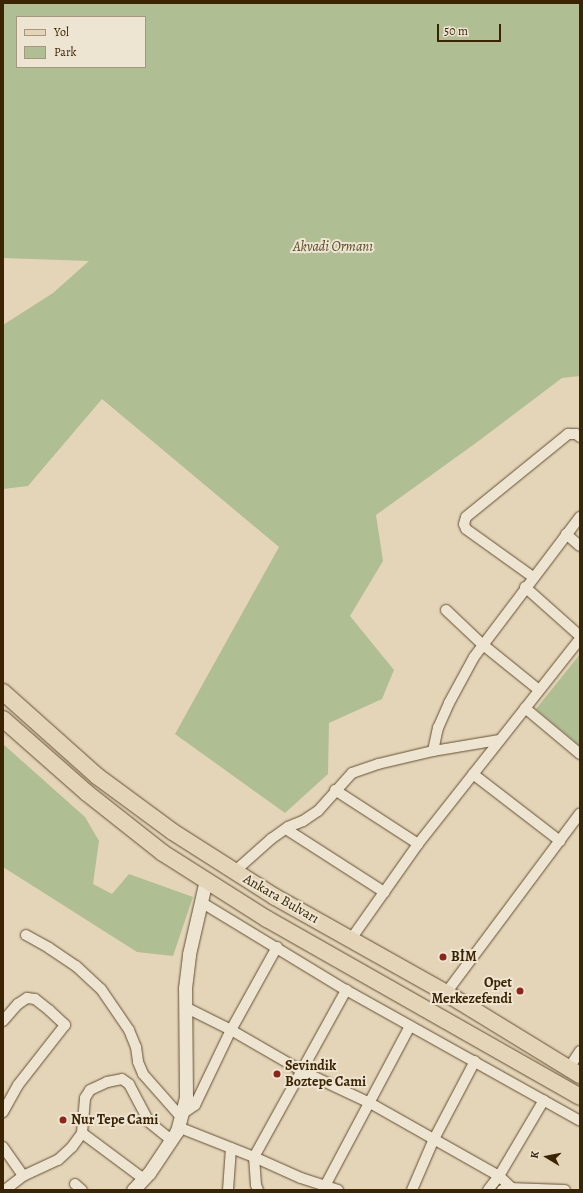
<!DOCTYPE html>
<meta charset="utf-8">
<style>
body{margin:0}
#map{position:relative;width:583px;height:1193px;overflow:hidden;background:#e4d5b9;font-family:Alegreya,serif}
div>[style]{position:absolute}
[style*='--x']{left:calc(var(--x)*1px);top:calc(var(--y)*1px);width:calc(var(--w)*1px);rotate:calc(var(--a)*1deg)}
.green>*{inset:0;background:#afbe93}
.roads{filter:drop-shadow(0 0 1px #65502f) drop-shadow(0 0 1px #65502f)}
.minor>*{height:10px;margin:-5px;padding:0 5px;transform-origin:5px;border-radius:5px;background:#ede4d2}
.tertiary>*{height:13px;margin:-6.5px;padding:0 6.5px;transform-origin:6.5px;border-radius:6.5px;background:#ede4d2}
.primary>*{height:16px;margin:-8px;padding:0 8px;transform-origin:8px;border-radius:8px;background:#e4d5b9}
.dots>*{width:11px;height:11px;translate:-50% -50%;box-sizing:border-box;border:2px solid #ede4d2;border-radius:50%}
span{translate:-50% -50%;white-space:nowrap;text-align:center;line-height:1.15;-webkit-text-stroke:4px #ede4d2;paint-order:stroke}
.park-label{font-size:14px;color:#584a26;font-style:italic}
.street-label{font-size:14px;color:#3b2401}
.poi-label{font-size:14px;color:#3b2401;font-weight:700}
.left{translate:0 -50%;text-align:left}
.right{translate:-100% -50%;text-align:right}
.frame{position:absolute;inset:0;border:4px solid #3b2401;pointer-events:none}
.legend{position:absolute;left:16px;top:16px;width:130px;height:52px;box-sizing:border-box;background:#ede4d2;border:1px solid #a6977e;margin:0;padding:5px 7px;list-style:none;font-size:12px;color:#3b2401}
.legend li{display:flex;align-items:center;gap:8px;height:20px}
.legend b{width:20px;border:1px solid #a6977e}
.north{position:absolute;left:527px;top:1137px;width:40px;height:40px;-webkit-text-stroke:3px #ede4d2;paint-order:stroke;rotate:280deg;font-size:11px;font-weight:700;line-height:16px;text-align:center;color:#3b2401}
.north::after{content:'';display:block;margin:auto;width:14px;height:18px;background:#3b2401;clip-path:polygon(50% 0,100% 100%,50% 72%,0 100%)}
.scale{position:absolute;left:437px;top:24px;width:64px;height:18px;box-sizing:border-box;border:2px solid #3b2401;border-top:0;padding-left:5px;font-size:12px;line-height:14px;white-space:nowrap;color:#3b2401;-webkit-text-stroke:3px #ede4d2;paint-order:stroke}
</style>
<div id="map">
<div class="green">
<div style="clip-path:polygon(evenodd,3px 3px,580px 3px,580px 376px,562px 378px,480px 440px,376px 515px,383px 561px,350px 616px,394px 670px,382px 699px,329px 723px,328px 774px,285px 813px,175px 734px,279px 547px,102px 399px,28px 486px,3px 489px,3px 325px,53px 293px,89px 261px,3px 258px,3px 3px,17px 17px,145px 17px,145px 67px,17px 67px,17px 17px)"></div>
<div style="clip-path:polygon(580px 654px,580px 746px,536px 709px)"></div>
<div style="clip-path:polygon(3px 744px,85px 817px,99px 841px,93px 884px,112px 894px,129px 874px,193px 897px,173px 956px,137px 952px,3px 867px)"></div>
</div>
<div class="roads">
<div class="minor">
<div style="--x:566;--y:534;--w:18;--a:41"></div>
<div style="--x:533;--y:577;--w:82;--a:-144.4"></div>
<div style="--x:466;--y:529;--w:5;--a:-112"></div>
<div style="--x:464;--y:524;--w:7;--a:-74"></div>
<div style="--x:466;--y:517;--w:132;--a:-39.1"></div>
<div style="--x:568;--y:434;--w:8;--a:0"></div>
<div style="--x:576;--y:434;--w:5;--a:37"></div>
<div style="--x:525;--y:587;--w:74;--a:41.7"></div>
<div style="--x:446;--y:610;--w:50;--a:43.4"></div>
<div style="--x:482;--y:644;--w:73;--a:38.9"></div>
<div style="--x:525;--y:708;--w:72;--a:39.9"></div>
<div style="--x:433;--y:751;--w:24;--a:-78"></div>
<div style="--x:438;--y:728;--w:27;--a:-66"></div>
<div style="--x:449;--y:703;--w:52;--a:-61.5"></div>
<div style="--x:474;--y:657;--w:176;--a:-52.9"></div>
<div style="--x:473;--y:774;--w:110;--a:37.6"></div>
<div style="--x:335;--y:790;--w:99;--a:33"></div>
<div style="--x:286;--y:829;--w:117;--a:32.7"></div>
<div style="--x:234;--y:872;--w:50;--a:-41.7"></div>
<div style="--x:271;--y:839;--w:21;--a:-35"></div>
<div style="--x:288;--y:827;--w:16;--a:-22"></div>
<div style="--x:303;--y:821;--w:18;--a:-34"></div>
<div style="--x:318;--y:811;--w:51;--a:-48.2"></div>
<div style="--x:352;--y:773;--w:28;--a:-19"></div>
<div style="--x:378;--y:764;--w:57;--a:-13.3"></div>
<div style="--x:433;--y:751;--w:67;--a:-9.5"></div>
<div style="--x:201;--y:902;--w:170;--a:31.3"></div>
<div style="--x:346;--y:990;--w:268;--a:29.2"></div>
<div style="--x:26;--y:935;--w:26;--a:29"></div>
<div style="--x:49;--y:948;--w:32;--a:34"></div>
<div style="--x:76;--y:966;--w:34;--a:43"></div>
<div style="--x:101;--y:989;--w:50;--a:55.7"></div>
<div style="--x:129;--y:1030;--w:18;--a:68"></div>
<div style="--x:136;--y:1047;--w:15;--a:82"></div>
<div style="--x:138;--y:1062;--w:13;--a:67"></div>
<div style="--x:143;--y:1074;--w:57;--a:48.5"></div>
<div style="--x:351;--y:939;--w:116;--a:-54.8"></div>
<div style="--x:418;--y:844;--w:261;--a:-51.7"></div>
<div style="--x:446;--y:993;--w:224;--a:-53.3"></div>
<div style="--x:185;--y:1007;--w:51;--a:26.6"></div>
<div style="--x:231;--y:1030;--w:82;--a:30"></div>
<div style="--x:302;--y:1071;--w:75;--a:25.2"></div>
<div style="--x:370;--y:1103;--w:148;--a:29.5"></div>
<div style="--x:499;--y:1176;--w:21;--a:43"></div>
<div style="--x:3;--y:1021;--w:23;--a:-49"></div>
<div style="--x:18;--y:1004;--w:11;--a:-34"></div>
<div style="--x:27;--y:998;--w:8;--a:7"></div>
<div style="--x:35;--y:999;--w:18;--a:38"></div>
<div style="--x:49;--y:1010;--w:22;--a:43"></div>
<div style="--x:65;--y:1025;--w:76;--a:128.1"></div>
<div style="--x:18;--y:1085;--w:31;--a:119"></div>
<div style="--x:569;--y:1068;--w:20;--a:-57"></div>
<div style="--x:182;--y:1114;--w:16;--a:-35"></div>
<div style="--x:195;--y:1105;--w:83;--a:-64.4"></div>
<div style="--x:231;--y:1030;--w:95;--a:-61"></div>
<div style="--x:178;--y:1127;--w:82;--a:21.5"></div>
<div style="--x:254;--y:1157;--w:51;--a:24.1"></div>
<div style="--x:301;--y:1178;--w:39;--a:18"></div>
<div style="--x:82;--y:1133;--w:77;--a:36.6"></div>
<div style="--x:3;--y:1147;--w:35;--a:55"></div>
<div style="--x:75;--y:1184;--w:9;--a:41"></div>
<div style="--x:325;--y:1186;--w:181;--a:-62"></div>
<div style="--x:5;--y:1190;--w:23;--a:-38"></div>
<div style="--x:23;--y:1176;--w:38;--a:-25"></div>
<div style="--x:58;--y:1160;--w:19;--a:-43"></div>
<div style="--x:72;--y:1147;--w:17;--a:-54"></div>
<div style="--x:82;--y:1133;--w:35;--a:-85"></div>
<div style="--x:85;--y:1098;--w:9;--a:-58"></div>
<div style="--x:90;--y:1090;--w:19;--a:-25"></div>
<div style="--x:107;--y:1082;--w:15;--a:-11"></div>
<div style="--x:122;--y:1079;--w:9;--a:36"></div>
<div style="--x:129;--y:1084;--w:43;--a:62.2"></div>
<div style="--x:149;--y:1122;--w:28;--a:39"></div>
<div style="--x:228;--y:1190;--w:42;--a:-85.9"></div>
<div style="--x:258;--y:1190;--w:5;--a:-112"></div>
<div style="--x:256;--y:1185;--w:28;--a:-94"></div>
<div style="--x:254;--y:1157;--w:191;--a:-61.1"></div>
<div style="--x:412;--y:1190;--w:56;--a:-66.7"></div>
<div style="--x:434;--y:1139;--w:88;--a:-62.3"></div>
<div style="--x:488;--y:1190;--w:18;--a:-52"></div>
<div style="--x:499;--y:1176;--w:88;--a:-59.4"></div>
<div style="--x:502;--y:1190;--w:6;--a:-18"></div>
<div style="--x:508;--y:1188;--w:57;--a:2"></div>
</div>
<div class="tertiary">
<div style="--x:133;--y:1190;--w:23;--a:-47"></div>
<div style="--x:149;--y:1173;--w:50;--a:-56.3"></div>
<div style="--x:177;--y:1131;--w:35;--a:-75"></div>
<div style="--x:186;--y:1097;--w:109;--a:-90.5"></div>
<div style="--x:185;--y:988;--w:34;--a:-83"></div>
<div style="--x:189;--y:954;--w:76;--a:-77.1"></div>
</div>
<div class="primary">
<div style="--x:3;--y:692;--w:126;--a:41.8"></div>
<div style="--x:97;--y:776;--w:94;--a:36.4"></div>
<div style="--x:173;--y:832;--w:121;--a:32.5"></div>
<div style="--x:275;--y:897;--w:196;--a:29.3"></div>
<div style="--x:446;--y:993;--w:157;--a:31.5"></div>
<div style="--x:3;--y:719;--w:112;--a:41.4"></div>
<div style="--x:87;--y:793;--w:97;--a:38.3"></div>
<div style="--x:163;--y:853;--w:123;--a:32.4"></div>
<div style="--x:267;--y:919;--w:360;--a:29.6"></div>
</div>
</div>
<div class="dots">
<div style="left:443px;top:957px;background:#8f2418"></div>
<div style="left:520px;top:991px;background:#8f2418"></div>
<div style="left:277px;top:1074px;background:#8f2418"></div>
<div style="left:63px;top:1120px;background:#8f2418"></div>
</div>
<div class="park-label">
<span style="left:333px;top:247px">Akvadi Ormanı</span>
</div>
<div class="street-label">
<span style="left:281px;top:899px;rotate:30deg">Ankara Bulvarı</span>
</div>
<div class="poi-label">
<span class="left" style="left:451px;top:957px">BİM</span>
<span class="right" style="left:512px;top:991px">Opet<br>Merkezefendi</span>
<span class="left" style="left:285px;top:1074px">Sevindik<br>Boztepe Cami</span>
<span class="left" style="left:71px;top:1120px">Nur Tepe Cami</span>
</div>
<div class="frame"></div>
<ul class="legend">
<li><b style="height:5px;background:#e4d5b9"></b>Yol</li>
<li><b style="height:11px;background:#afbe93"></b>Park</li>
</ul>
<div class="north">K</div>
<div class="scale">50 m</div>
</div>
